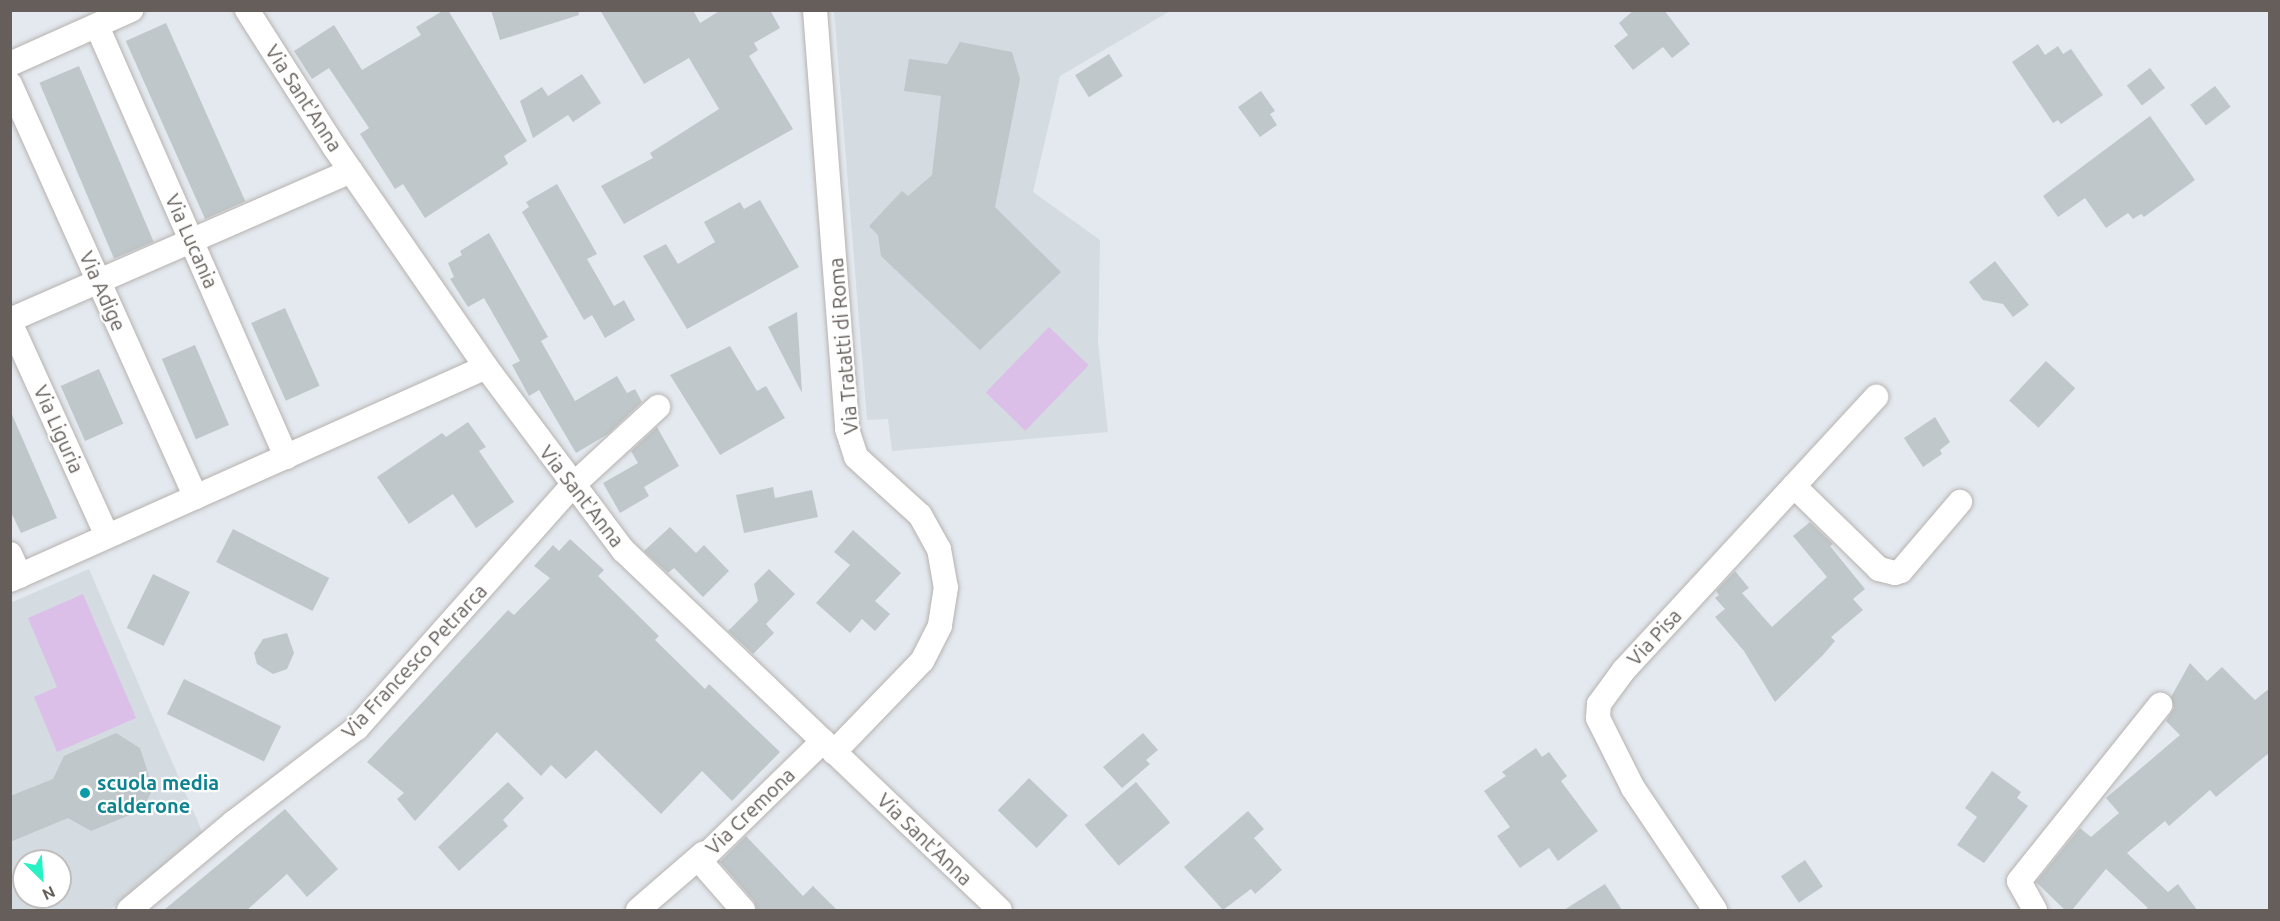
<!DOCTYPE html>
<style>
body{margin:0}
#map{position:relative;width:2280px;height:921px;overflow:hidden;background:#e3e9ef;font-family:Ubuntu,sans-serif}
div>[style]{position:absolute}
[style*='--x']{left:calc(var(--x)*1px);top:calc(var(--y)*1px);width:calc(var(--w)*1px);rotate:calc(var(--a)*1deg)}
.education>*{inset:0;background:#d4dbe1}
.green>*{inset:0;background:#dbbfe8;transform-origin:0 0}
.building>*{inset:0;background:#c0c7ca;transform-origin:0 0}
.roads{filter:drop-shadow(0 0 2px #b7b2af) drop-shadow(0 0 2px #b7b2af)}
.minor>*{height:24px;margin:-12px;padding:0 12px;transform-origin:12px;border-radius:12px;background:#fff}
.dots>*{width:16px;height:16px;translate:-50% -50%;box-sizing:border-box;border:3px solid #fff;border-radius:50%}
span{translate:-50% -50%;white-space:nowrap;text-align:center;line-height:1.15;-webkit-text-stroke:4.5px #fff;paint-order:stroke}
.street-label{font-size:20px;color:#655e5b}
.culture-label{font-size:20px;color:#0d838f;font-weight:700}
.left{translate:0 -50%;text-align:left}
.frame{position:absolute;inset:0;border:12px solid #655e5b;pointer-events:none}
.north{position:absolute;left:12px;top:849px;width:60px;height:60px;box-sizing:border-box;background:#fff;border:2px solid #c1bfbd;border-radius:50%;rotate:155deg;font-size:16px;font-weight:700;line-height:24px;text-align:center;color:#655e5b}
.north::after{content:'';display:block;margin:auto;width:21px;height:27px;background:#28f1c4;clip-path:polygon(50% 0,100% 100%,50% 72%,0 100%)}
</style>
<div id="map">
<div class="education">
<div style="clip-path:polygon(834px 11px,1170px 11px,1060px 76px,1033px 192px,1100px 240px,1098px 343px,1108px 432px,892px 451px,888px 419px,867px 420px)"></div>
<div style="clip-path:polygon(evenodd,89px 569px,204px 836px,109px 910px,11px 910px,10px 603px,89px 569px,24px 861px,60px 861px,60px 897px,24px 897px,24px 861px)"></div>
</div>
<div class="green">
<div style="left:1049px;top:327px;width:55px;height:91px;rotate:44deg"></div>
<div style="clip-path:polygon(83px 594px,136px 718px,57px 752px,34px 697px,57px 687px,28px 618px)"></div>
</div>
<div class="building">
<div style="clip-path:polygon(444px 10px,448px 10px,527px 141px,504px 156px,508px 164px,425px 218px,403px 184px,395px 189px,360px 134px,369px 128px,329px 68px,312px 79px,294px 51px,334px 25px,362px 70px,421px 35px,416px 27px)"></div>
<div style="clip-path:polygon(491px 10px,578px 10px,579px 15px,500px 40px)"></div>
<div style="clip-path:polygon(600px 10px,693px 10px,700px 23px,721px 10px,770px 10px,780px 28px,754px 43px,758px 50px,749px 56px,793px 129px,624px 224px,601px 186px,653px 158px,650px 153px,719px 109px,689px 58px,644px 84px)"></div>
<div style="clip-path:polygon(1634px 10px,1664px 10px,1690px 44px,1672px 58px,1663px 47px,1633px 70px,1614px 46px,1628px 35px,1619px 23px)"></div>
<div style="left:166px;top:23px;width:195px;height:44px;rotate:66deg"></div>
<div style="clip-path:polygon(960px 42px,1012px 52px,1020px 79px,995px 207px,1061px 272px,980px 350px,881px 256px,878px 235px,869px 226px,902px 191px,908px 196px,932px 175px,941px 96px,904px 91px,909px 59px,947px 64px)"></div>
<div style="clip-path:polygon(2038px 44px,2045px 55px,2058px 46px,2063px 54px,2071px 49px,2103px 95px,2061px 124px,2058px 120px,2053px 123px,2012px 62px)"></div>
<div style="left:1109px;top:54px;width:26px;height:40px;rotate:58deg"></div>
<div style="left:79px;top:66px;width:191px;height:43px;rotate:67deg"></div>
<div style="left:2150px;top:68px;width:25px;height:29px;rotate:53deg"></div>
<div style="clip-path:polygon(582px 74px,601px 103px,573px 122px,568px 115px,533px 138px,520px 101px,542px 87px,548px 96px)"></div>
<div style="left:2215px;top:86px;width:26px;height:31px;rotate:53deg"></div>
<div style="clip-path:polygon(1261px 91px,1275px 111px,1270px 114px,1277px 125px,1260px 137px,1238px 107px)"></div>
<div style="clip-path:polygon(2150px 116px,2195px 180px,2144px 217px,2141px 214px,2133px 219px,2128px 213px,2106px 228px,2085px 198px,2058px 217px,2043px 196px)"></div>
<div style="clip-path:polygon(557px 184px,597px 254px,587px 259px,614px 306px,624px 300px,635px 320px,605px 338px,592px 315px,584px 320px,522px 212px,529px 207px,526px 202px)"></div>
<div style="clip-path:polygon(760px 200px,799px 267px,687px 329px,643px 256px,666px 244px,678px 264px,715px 242px,704px 222px,740px 202px,744px 209px)"></div>
<div style="clip-path:polygon(489px 233px,548px 337px,541px 341px,575px 401px,617px 376px,627px 393px,635px 389px,642px 402px,608px 434px,576px 453px,539px 390px,529px 396px,512px 365px,520px 361px,484px 298px,468px 307px,450px 279px,454px 277px,448px 263px,462px 255px,460px 251px)"></div>
<div style="clip-path:polygon(1995px 261px,2029px 305px,2013px 317px,2003px 304px,1983px 300px,1969px 282px)"></div>
<div style="left:285px;top:308px;width:85px;height:37px;rotate:66deg"></div>
<div style="clip-path:polygon(797px 312px,802px 393px,768px 327px)"></div>
<div style="left:195px;top:345px;width:87px;height:36px;rotate:67deg"></div>
<div style="clip-path:polygon(730px 346px,757px 391px,766px 386px,785px 418px,720px 455px,670px 375px)"></div>
<div style="left:2046px;top:361px;width:40px;height:54px;rotate:43deg"></div>
<div style="left:99px;top:369px;width:60px;height:42px;rotate:66deg"></div>
<div style="clip-path:polygon(10px 410px,57px 518px,21px 533px,10px 510px)"></div>
<div style="clip-path:polygon(1935px 417px,1950px 442px,1940px 450px,1942px 454px,1923px 467px,1904px 438px)"></div>
<div style="clip-path:polygon(468px 422px,486px 447px,479px 451px,514px 502px,476px 528px,453px 494px,409px 524px,377px 477px,442px 433px,446px 437px)"></div>
<div style="clip-path:polygon(657px 427px,679px 466px,644px 487px,649px 496px,620px 513px,603px 483px,638px 463px,631px 451px)"></div>
<div style="clip-path:polygon(773px 487px,775px 498px,812px 490px,818px 517px,744px 533px,736px 495px)"></div>
<div style="clip-path:polygon(1810px 522px,1833px 544px,1830px 546px,1865px 589px,1853px 599px,1863px 610px,1831px 637px,1835px 641px,1823px 655px,1775px 702px,1744px 651px,1715px 617px,1725px 609px,1715px 598px,1719px 595px,1716px 591px,1735px 571px,1749px 588px,1742px 593px,1772px 627px,1827px 577px,1793px 536px)"></div>
<div style="clip-path:polygon(670px 527px,696px 553px,704px 545px,729px 571px,703px 597px,674px 568px,668px 573px,644px 551px)"></div>
<div style="left:233px;top:529px;width:108px;height:37px;rotate:27deg"></div>
<div style="clip-path:polygon(853px 530px,901px 573px,875px 601px,890px 614px,875px 631px,862px 619px,850px 633px,816px 603px,850px 565px,834px 552px)"></div>
<div style="clip-path:polygon(570px 539px,604px 570px,598px 576px,659px 636px,655px 640px,705px 689px,709px 684px,780px 752px,732px 801px,702px 771px,661px 814px,596px 750px,566px 779px,551px 765px,541px 776px,497px 732px,415px 821px,397px 799px,404px 793px,367px 762px,508px 610px,514px 615px,550px 578px,534px 566px,553px 545px,559px 551px)"></div>
<div style="clip-path:polygon(769px 569px,795px 594px,766px 624px,774px 633px,753px 654px,728px 631px,758px 601px,754px 584px)"></div>
<div style="left:153px;top:574px;width:41px;height:60px;rotate:26deg"></div>
<div style="clip-path:polygon(287px 633px,294px 653px,287px 669px,273px 674px,257px 664px,254px 653px,263px 639px)"></div>
<div style="clip-path:polygon(2190px 663px,2207px 681px,2222px 667px,2255px 700px,2270px 688px,2270px 752px,2216px 797px,2210px 790px,2169px 826px,2165px 821px,2127px 853px,2168px 892px,2178px 884px,2197px 910px,2144px 910px,2148px 908px,2106px 869px,2072px 910px,2065px 910px,2036px 882px,2080px 828px,2091px 837px,2119px 813px,2106px 798px,2180px 735px,2166px 721px,2174px 708px,2171px 697px)"></div>
<div style="left:184px;top:679px;width:108px;height:39px;rotate:26deg"></div>
<div style="clip-path:polygon(116px 733px,140px 748px,153px 789px,142px 810px,91px 831px,68px 818px,10px 842px,10px 796px,53px 779px,64px 756px)"></div>
<div style="clip-path:polygon(1143px 733px,1158px 750px,1146px 760px,1150px 764px,1122px 788px,1103px 767px)"></div>
<div style="clip-path:polygon(1536px 748px,1542px 757px,1549px 752px,1567px 776px,1561px 781px,1598px 831px,1558px 861px,1549px 848px,1520px 868px,1497px 836px,1510px 827px,1484px 791px,1506px 776px,1502px 772px)"></div>
<div style="clip-path:polygon(1992px 771px,2021px 792px,2017px 798px,2028px 806px,1984px 863px,1957px 845px,1977px 817px,1965px 808px)"></div>
<div style="left:1029px;top:778px;width:54px;height:45px;rotate:44deg"></div>
<div style="clip-path:polygon(508px 782px,524px 798px,503px 820px,508px 826px,459px 871px,438px 847px)"></div>
<div style="left:1136px;top:782px;width:53px;height:67px;rotate:50deg"></div>
<div style="clip-path:polygon(285px 809px,338px 869px,307px 897px,287px 874px,247px 910px,164px 910px)"></div>
<div style="clip-path:polygon(1248px 811px,1264px 829px,1254px 838px,1282px 870px,1255px 894px,1251px 889px,1223px 910px,1184px 867px)"></div>
<div style="clip-path:polygon(746px 836px,803px 896px,813px 886px,837px 910px,757px 910px,754px 901px,720px 862px)"></div>
<div style="left:1805px;top:860px;width:32px;height:29px;rotate:56deg"></div>
<div style="clip-path:polygon(1605px 884px,1622px 910px,1564px 910px)"></div>
</div>
<div class="roads">
<div class="minor">
<div style="--x:247;--y:10;--w:164;--a:57.5"></div>
<div style="--x:335;--y:148;--w:266;--a:55.4"></div>
<div style="--x:486;--y:367;--w:229;--a:53.2"></div>
<div style="--x:623;--y:550;--w:521;--a:43.68"></div>
<div style="--x:815;--y:10;--w:420;--a:85.6"></div>
<div style="--x:847;--y:429;--w:29;--a:72"></div>
<div style="--x:856;--y:457;--w:86;--a:42.2"></div>
<div style="--x:920;--y:515;--w:39;--a:61"></div>
<div style="--x:939;--y:549;--w:39;--a:80"></div>
<div style="--x:946;--y:587;--w:39;--a:99"></div>
<div style="--x:940;--y:626;--w:39;--a:117"></div>
<div style="--x:922;--y:661;--w:127;--a:134"></div>
<div style="--x:97;--y:26;--w:471;--a:66.3"></div>
<div style="--x:10;--y:64;--w:133;--a:-24.1"></div>
<div style="--x:10;--y:84;--w:453;--a:65.8"></div>
<div style="--x:10;--y:320;--w:372;--a:-23.6"></div>
<div style="--x:10;--y:322;--w:235;--a:65.6"></div>
<div style="--x:1794;--y:486;--w:119;--a:44.3"></div>
<div style="--x:1879;--y:569;--w:16;--a:14"></div>
<div style="--x:1895;--y:573;--w:6;--a:-18"></div>
<div style="--x:1901;--y:571;--w:91;--a:-49.5"></div>
<div style="--x:10;--y:554;--w:24;--a:66"></div>
<div style="--x:10;--y:580;--w:521;--a:-24.11"></div>
<div style="--x:129;--y:910;--w:136;--a:-39.9"></div>
<div style="--x:233;--y:823;--w:156;--a:-37.5"></div>
<div style="--x:357;--y:728;--w:324;--a:-48.4"></div>
<div style="--x:572;--y:486;--w:117;--a:-42.6"></div>
<div style="--x:638;--y:910;--w:87;--a:-40.8"></div>
<div style="--x:743;--y:910;--w:65;--a:-131.3"></div>
<div style="--x:700;--y:861;--w:172;--a:-44.3"></div>
<div style="--x:1715;--y:910;--w:147;--a:-123.9"></div>
<div style="--x:1633;--y:788;--w:78;--a:-116.6"></div>
<div style="--x:1598;--y:718;--w:14;--a:-86"></div>
<div style="--x:1599;--y:704;--w:42;--a:-53.7"></div>
<div style="--x:1624;--y:670;--w:372;--a:-47.3"></div>
<div style="--x:2035;--y:910;--w:33;--a:-119"></div>
<div style="--x:2019;--y:881;--w:226;--a:-51.3"></div>
</div>
</div>
<div class="dots">
<div style="left:85px;top:793px;background:#0f9aa8"></div>
</div>
<div class="street-label">
<span style="left:304px;top:98px;rotate:57deg">Via Sant'Anna</span>
<span style="left:192px;top:241px;rotate:66deg">Via Lucania</span>
<span style="left:103px;top:291px;rotate:66deg">Via Adige</span>
<span style="left:843px;top:346px;rotate:-95deg">Via Tratatti di Roma</span>
<span style="left:59px;top:429px;rotate:66deg">Via Liguria</span>
<span style="left:582px;top:496px;rotate:52deg">Via Sant'Anna</span>
<span style="left:1654px;top:637px;rotate:-47deg">Via Pisa</span>
<span style="left:414px;top:661px;rotate:-47deg">Via Francesco Petrarca</span>
<span style="left:750px;top:811px;rotate:-44deg">Via Cremona</span>
<span style="left:925px;top:839px;rotate:44deg">Via Sant'Anna</span>
</div>
<div class="culture-label">
<span class="left" style="left:97px;top:794px">scuola media<br>calderone</span>
</div>
<div class="frame"></div>
<div class="north">N</div>
</div>
